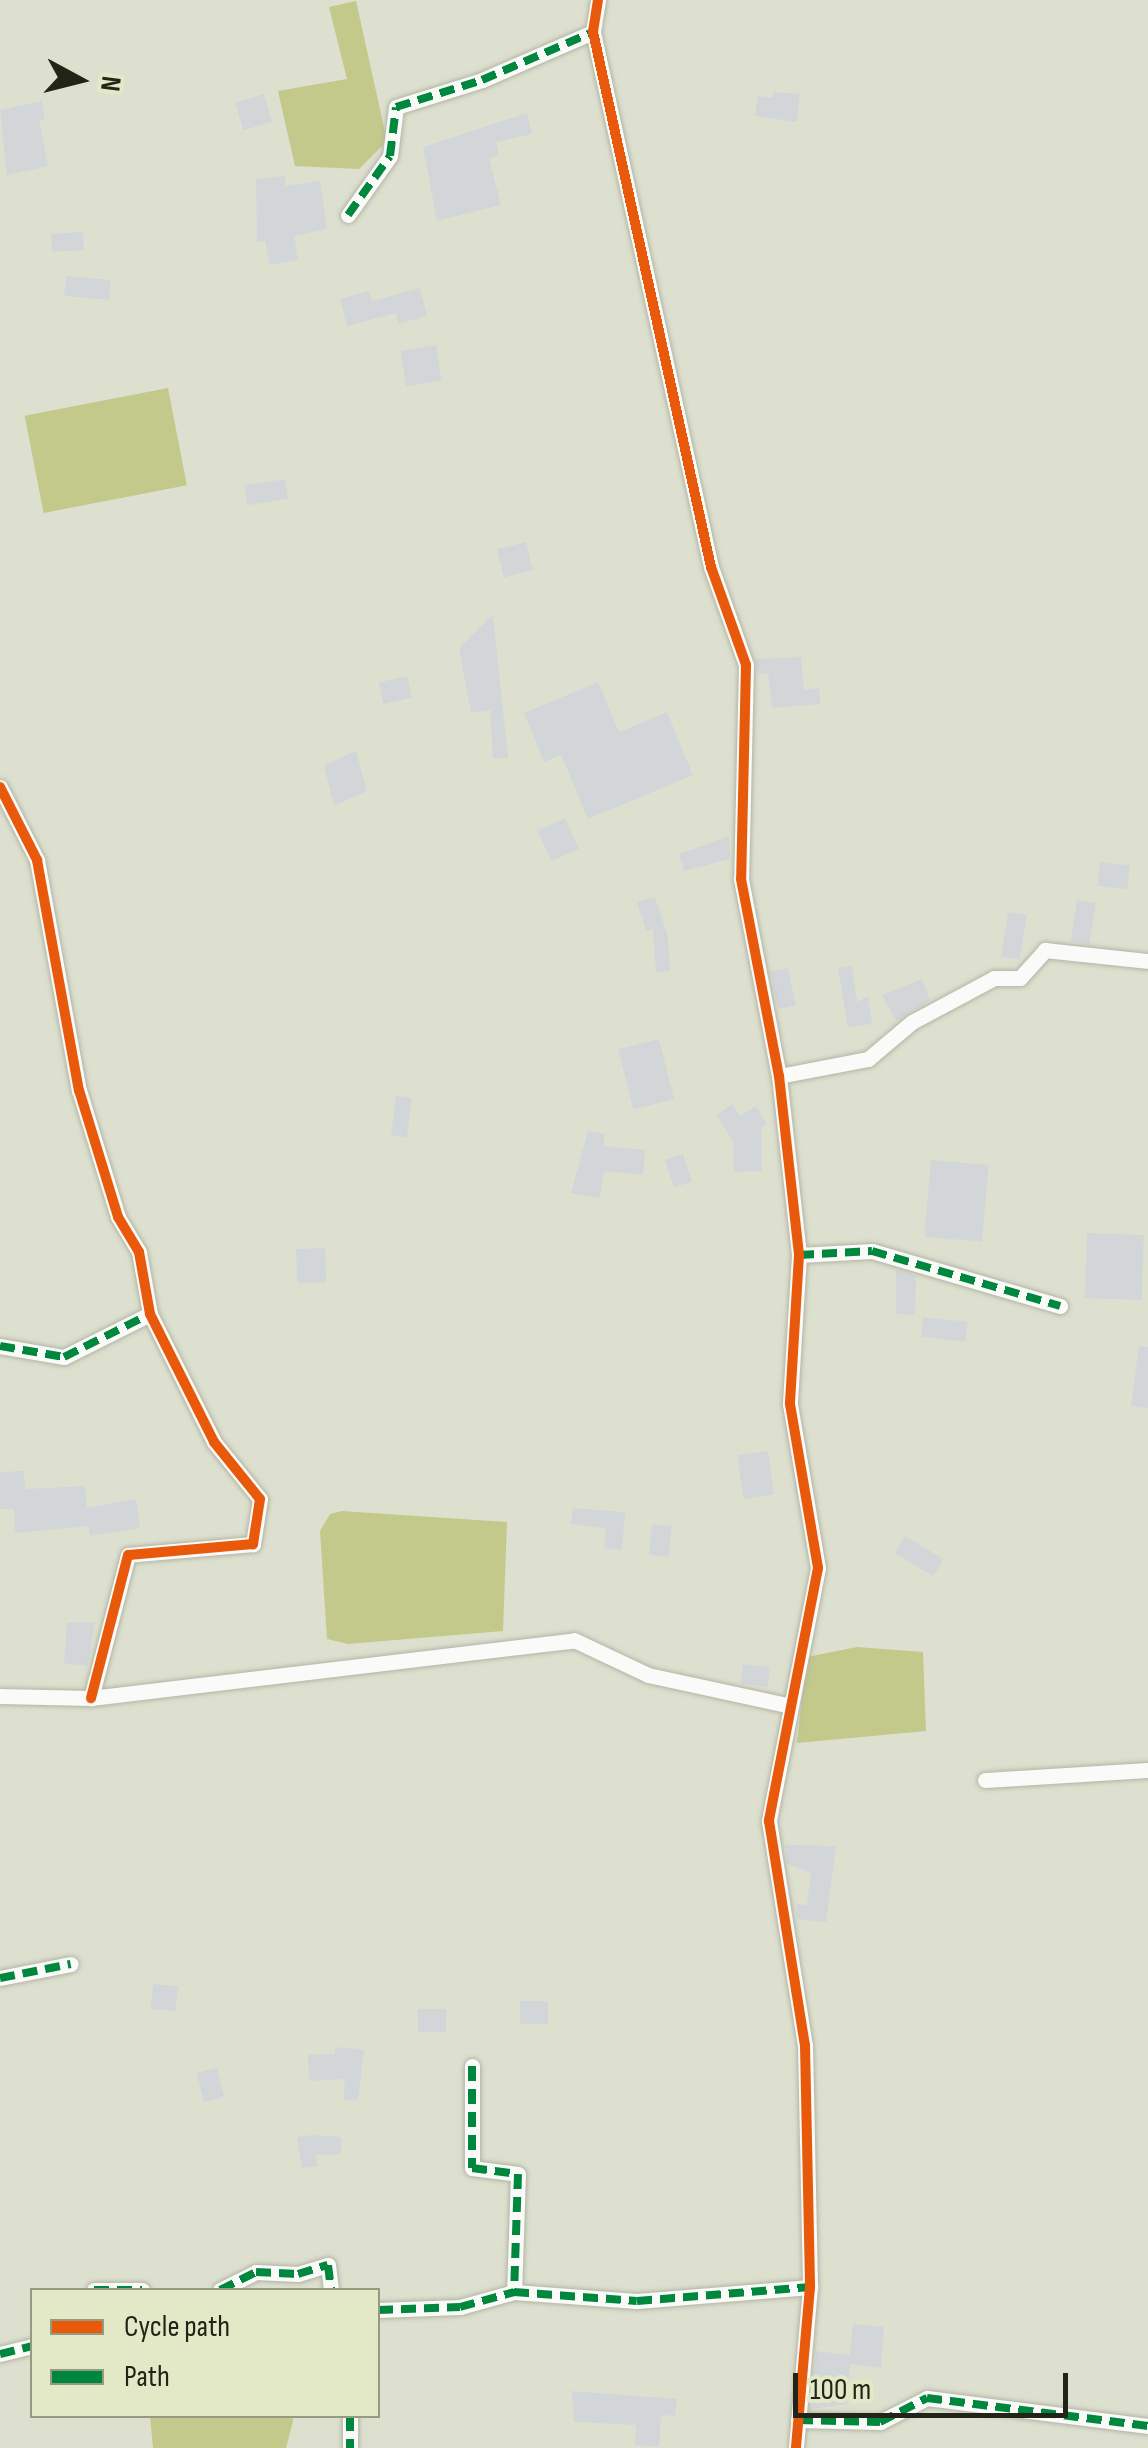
<!DOCTYPE html>
<style>
body{margin:0}
#map{position:relative;width:1148px;height:2448px;overflow:hidden;background:#dde0ce;font-family:"Sofia Sans Condensed",sans-serif}
div>[style]{position:absolute}
[style*='--x']{left:calc(var(--x)*1px);top:calc(var(--y)*1px);width:calc(var(--w)*1px);rotate:calc(var(--a)*1deg)}
.water>*{inset:0;background:#c2c98b;transform-origin:0 0}
.building>*{inset:0;background:#d2d6d9;transform-origin:0 0}
.roads{filter:drop-shadow(0 0 2px #b3b5a6) drop-shadow(0 0 2px #b3b5a6)}
.street>*{height:15px;margin:-7.5px;padding:0 7.5px;transform-origin:7.5px;border-radius:7.5px;background:#fafaf8}
.quiet>*{height:8px;margin-top:-4px;transform-origin:0;background:repeating-linear-gradient(90deg,#00873e 0 15px,transparent 0 23px)}
.cycleway>*{height:10px;margin:-5px;padding:0 5px;transform-origin:5px;border-radius:5px;background:#e8590c}
span{translate:-50% -50%;white-space:nowrap;text-align:center;line-height:1.15;-webkit-text-stroke:8px #e3e8c6;paint-order:stroke}
.legend{position:absolute;left:30px;top:2288px;width:350px;height:130px;box-sizing:border-box;background:#e3e8c6;border:2px solid #969a80;margin:0;padding:12px 18px;list-style:none;font-size:30px;color:#232418}
.legend li{display:flex;align-items:center;gap:20px;height:50px}
.legend b{width:50px;border:2px solid #969a80}
.north{position:absolute;left:30px;top:30px;width:100px;height:100px;-webkit-text-stroke:8px #e3e8c6;paint-order:stroke;rotate:97deg;font-size:28px;font-weight:700;line-height:40px;text-align:center;color:#232418}
.north::after{content:'';display:block;margin:auto;width:35px;height:45px;background:#232418;clip-path:polygon(50% 0,100% 100%,50% 72%,0 100%)}
.scale{position:absolute;left:793px;top:2373px;width:275px;height:45px;box-sizing:border-box;border:5px solid #232418;border-top:0;padding-left:12px;font-size:30px;line-height:35px;white-space:nowrap;color:#232418;-webkit-text-stroke:8px #e3e8c6;paint-order:stroke}
</style>
<div id="map">
<div class="water">
<div style="clip-path:polygon(356px 1px,387px 141px,359px 169px,295px 166px,278px 91px,347px 79px,329px 7px)"></div>
<div style="left:168px;top:388px;width:99px;height:146px;rotate:79deg"></div>
<div style="clip-path:polygon(342px 1511px,507px 1522px,503px 1631px,348px 1644px,327px 1639px,320px 1531px,330px 1514px)"></div>
<div style="clip-path:polygon(857px 1647px,923px 1652px,926px 1731px,797px 1743px,807px 1657px)"></div>
<div style="clip-path:polygon(150px 2416px,292px 2416px,293px 2421px,286px 2448px,153px 2448px)"></div>
</div>
<div class="building">
<div style="clip-path:polygon(773px 92px,800px 94px,797px 122px,755px 116px,758px 96px,773px 98px)"></div>
<div style="left:264px;top:94px;width:29px;height:30px;rotate:74deg"></div>
<div style="clip-path:polygon(42px 101px,45px 119px,39px 120px,48px 166px,7px 175px,0 110px)"></div>
<div style="clip-path:polygon(527px 113px,532px 134px,496px 142px,499px 155px,489px 158px,501px 205px,437px 221px,423px 147px)"></div>
<div style="clip-path:polygon(285px 176px,286px 186px,320px 181px,327px 229px,294px 236px,298px 260px,270px 265px,265px 241px,257px 242px,256px 179px)"></div>
<div style="left:83px;top:232px;width:18px;height:32px;rotate:87deg"></div>
<div style="left:66px;top:276px;width:45px;height:20px;rotate:5deg"></div>
<div style="clip-path:polygon(420px 288px,427px 316px,398px 324px,396px 313px,347px 326px,340px 299px,369px 291px,372px 301px)"></div>
<div style="left:436px;top:345px;width:36px;height:36px;rotate:81deg"></div>
<div style="left:285px;top:479px;width:20px;height:41px;rotate:81deg"></div>
<div style="left:526px;top:542px;width:29px;height:30px;rotate:76deg"></div>
<div style="clip-path:polygon(493px 614px,508px 758px,493px 758px,490px 710px,471px 713px,459px 648px)"></div>
<div style="clip-path:polygon(801px 657px,804px 690px,819px 688px,820px 704px,772px 708px,768px 673px,758px 674px,756px 659px)"></div>
<div style="left:407px;top:676px;width:22px;height:29px;rotate:77deg"></div>
<div style="clip-path:polygon(598px 682px,619px 732px,667px 712px,693px 775px,588px 819px,561px 755px,544px 762px,524px 713px)"></div>
<div style="clip-path:polygon(356px 751px,367px 791px,334px 806px,324px 765px)"></div>
<div style="left:565px;top:818px;width:34px;height:30px;rotate:66deg"></div>
<div style="clip-path:polygon(729px 836px,730px 859px,684px 871px,679px 854px)"></div>
<div style="left:1100px;top:862px;width:30px;height:24px;rotate:6deg"></div>
<div style="clip-path:polygon(655px 897px,668px 937px,670px 971px,656px 972px,653px 929px,646px 931px,637px 902px)"></div>
<div style="left:1077px;top:900px;width:19px;height:42px;rotate:9deg"></div>
<div style="left:1008px;top:912px;width:19px;height:45px;rotate:9deg"></div>
<div style="clip-path:polygon(852px 966px,857px 1002px,868px 996px,872px 1024px,848px 1027px,838px 968px)"></div>
<div style="left:788px;top:968px;width:38px;height:18px;rotate:78deg"></div>
<div style="clip-path:polygon(922px 979px,930px 1000px,896px 1021px,882px 995px)"></div>
<div style="left:659px;top:1039px;width:62px;height:42px;rotate:76deg"></div>
<div style="left:396px;top:1096px;width:16px;height:40px;rotate:7deg"></div>
<div style="clip-path:polygon(732px 1104px,740px 1116px,756px 1106px,767px 1124px,761px 1127px,762px 1171px,734px 1172px,733px 1142px,717px 1115px)"></div>
<div style="clip-path:polygon(588px 1131px,605px 1134px,603px 1146px,645px 1150px,643px 1175px,604px 1171px,600px 1198px,571px 1193px)"></div>
<div style="left:683px;top:1154px;width:29px;height:19px;rotate:72deg"></div>
<div style="left:931px;top:1160px;width:58px;height:77px;rotate:5deg"></div>
<div style="left:1087px;top:1233px;width:57px;height:65px;rotate:2deg"></div>
<div style="left:325px;top:1248px;width:34px;height:29px;rotate:88deg"></div>
<div style="clip-path:polygon(896px 1270px,916px 1276px,915px 1315px,896px 1314px)"></div>
<div style="left:923px;top:1317px;width:45px;height:20px;rotate:6deg"></div>
<div style="clip-path:polygon(1139px 1346px,1148px 1347px,1148px 1408px,1131px 1406px)"></div>
<div style="left:768px;top:1451px;width:44px;height:31px;rotate:82deg"></div>
<div style="clip-path:polygon(24px 1471px,25px 1489px,85px 1486px,87px 1508px,136px 1499px,140px 1528px,89px 1536px,89px 1526px,15px 1533px,14px 1509px,0 1509px,0 1472px)"></div>
<div style="clip-path:polygon(573px 1508px,625px 1512px,622px 1550px,604px 1548px,606px 1528px,571px 1524px)"></div>
<div style="left:652px;top:1524px;width:20px;height:31px;rotate:6deg"></div>
<div style="left:905px;top:1536px;width:45px;height:20px;rotate:31deg"></div>
<div style="clip-path:polygon(95px 1622px,88px 1666px,64px 1663px,67px 1623px)"></div>
<div style="left:743px;top:1664px;width:27px;height:20px;rotate:6deg"></div>
<div style="clip-path:polygon(786px 1845px,836px 1846px,826px 1922px,796px 1919px,797px 1904px,807px 1905px,811px 1873px,787px 1864px)"></div>
<div style="left:153px;top:1984px;width:25px;height:25px;rotate:5deg"></div>
<div style="left:548px;top:2001px;width:23px;height:28px;rotate:90deg"></div>
<div style="left:418px;top:2009px;width:28px;height:23px"></div>
<div style="clip-path:polygon(335px 2047px,364px 2050px,358px 2101px,343px 2099px,345px 2079px,309px 2081px,308px 2055px,335px 2054px)"></div>
<div style="left:217px;top:2068px;width:30px;height:21px;rotate:76deg"></div>
<div style="clip-path:polygon(313px 2135px,341px 2137px,341px 2154px,316px 2155px,318px 2166px,302px 2168px,297px 2137px)"></div>
<div style="clip-path:polygon(853px 2324px,884px 2327px,881px 2368px,850px 2364px,847px 2404px,811px 2409px,816px 2351px,850px 2355px)"></div>
<div style="clip-path:polygon(572px 2391px,677px 2399px,675px 2416px,661px 2415px,659px 2447px,635px 2445px,636px 2425px,574px 2422px)"></div>
</div>
<div class="roads">
<div class="street">
<div style="--x:598;--y:0;--w:32;--a:99"></div>
<div style="--x:593;--y:32;--w:548;--a:77.56"></div>
<div style="--x:711;--y:567;--w:104;--a:70.3"></div>
<div style="--x:746;--y:665;--w:214;--a:91.3"></div>
<div style="--x:741;--y:879;--w:201;--a:79.1"></div>
<div style="--x:779;--y:1076;--w:180;--a:83.6"></div>
<div style="--x:799;--y:1255;--w:149;--a:93.5"></div>
<div style="--x:790;--y:1404;--w:166;--a:80.3"></div>
<div style="--x:818;--y:1568;--w:258;--a:101"></div>
<div style="--x:769;--y:1821;--w:227;--a:80.9"></div>
<div style="--x:805;--y:2045;--w:242;--a:88.8"></div>
<div style="--x:810;--y:2287;--w:162;--a:95"></div>
<div style="--x:348;--y:215;--w:72;--a:-54.6"></div>
<div style="--x:390;--y:156;--w:49;--a:-83"></div>
<div style="--x:396;--y:107;--w:90;--a:-17.4"></div>
<div style="--x:482;--y:80;--w:121;--a:-23.4"></div>
<div style="--x:0;--y:787;--w:82;--a:63.1"></div>
<div style="--x:37;--y:860;--w:234;--a:79.7"></div>
<div style="--x:79;--y:1090;--w:133;--a:72.9"></div>
<div style="--x:118;--y:1217;--w:41;--a:59"></div>
<div style="--x:139;--y:1252;--w:63;--a:79.9"></div>
<div style="--x:150;--y:1314;--w:143;--a:63.4"></div>
<div style="--x:214;--y:1442;--w:73;--a:51.1"></div>
<div style="--x:260;--y:1499;--w:46;--a:98.8"></div>
<div style="--x:253;--y:1544;--w:125;--a:175"></div>
<div style="--x:128;--y:1555;--w:148;--a:104.5"></div>
<div style="--x:779;--y:1076;--w:91;--a:-10.8"></div>
<div style="--x:868;--y:1059;--w:57;--a:-40.1"></div>
<div style="--x:912;--y:1022;--w:93;--a:-28.2"></div>
<div style="--x:994;--y:978;--w:26;--a:0"></div>
<div style="--x:1020;--y:978;--w:38;--a:-48"></div>
<div style="--x:1045;--y:950;--w:104;--a:6.1"></div>
<div style="--x:799;--y:1255;--w:73;--a:-3.1"></div>
<div style="--x:872;--y:1251;--w:196;--a:16.3"></div>
<div style="--x:0;--y:1346;--w:65;--a:9.8"></div>
<div style="--x:64;--y:1357;--w:96;--a:-26.6"></div>
<div style="--x:0;--y:1696;--w:91;--a:1.3"></div>
<div style="--x:91;--y:1698;--w:486;--a:-6.8"></div>
<div style="--x:574;--y:1640;--w:82;--a:25.3"></div>
<div style="--x:648;--y:1675;--w:146;--a:12.2"></div>
<div style="--x:985;--y:1780;--w:163;--a:-3.5"></div>
<div style="--x:0;--y:1978;--w:72;--a:-11.2"></div>
<div style="--x:472;--y:2066;--w:102;--a:90"></div>
<div style="--x:472;--y:2168;--w:46;--a:7.4"></div>
<div style="--x:518;--y:2174;--w:118;--a:91.9"></div>
<div style="--x:514;--y:2292;--w:123;--a:4.2"></div>
<div style="--x:637;--y:2301;--w:174;--a:-4.6"></div>
<div style="--x:94;--y:2290;--w:48;--a:0"></div>
<div style="--x:220;--y:2290;--w:40;--a:-26.6"></div>
<div style="--x:256;--y:2272;--w:42;--a:2.7"></div>
<div style="--x:298;--y:2274;--w:31;--a:-17"></div>
<div style="--x:328;--y:2265;--w:25;--a:83"></div>
<div style="--x:378;--y:2310;--w:82;--a:-2.1"></div>
<div style="--x:460;--y:2307;--w:56;--a:-15.5"></div>
<div style="--x:0;--y:2354;--w:33;--a:-14"></div>
<div style="--x:350;--y:2416;--w:32;--a:90"></div>
<div style="--x:798;--y:2420;--w:82;--a:1.4"></div>
<div style="--x:880;--y:2422;--w:53;--a:-27.1"></div>
<div style="--x:927;--y:2398;--w:223;--a:7.2"></div>
</div>
</div>
<div class="quiet">
<div style="--x:348;--y:215;--w:72;--a:-54.6"></div>
<div style="--x:390;--y:156;--w:49;--a:-83"></div>
<div style="--x:396;--y:107;--w:90;--a:-17.4"></div>
<div style="--x:482;--y:80;--w:121;--a:-23.4"></div>
<div style="--x:799;--y:1255;--w:73;--a:-3.1"></div>
<div style="--x:872;--y:1251;--w:196;--a:16.3"></div>
<div style="--x:0;--y:1346;--w:65;--a:9.8"></div>
<div style="--x:64;--y:1357;--w:96;--a:-26.6"></div>
<div style="--x:0;--y:1978;--w:72;--a:-11.2"></div>
<div style="--x:472;--y:2066;--w:102;--a:90"></div>
<div style="--x:472;--y:2168;--w:46;--a:7.4"></div>
<div style="--x:518;--y:2174;--w:118;--a:91.9"></div>
<div style="--x:514;--y:2292;--w:123;--a:4.2"></div>
<div style="--x:637;--y:2301;--w:174;--a:-4.6"></div>
<div style="--x:94;--y:2290;--w:48;--a:0"></div>
<div style="--x:220;--y:2290;--w:40;--a:-26.6"></div>
<div style="--x:256;--y:2272;--w:42;--a:2.7"></div>
<div style="--x:298;--y:2274;--w:31;--a:-17"></div>
<div style="--x:328;--y:2265;--w:25;--a:83"></div>
<div style="--x:378;--y:2310;--w:82;--a:-2.1"></div>
<div style="--x:460;--y:2307;--w:56;--a:-15.5"></div>
<div style="--x:0;--y:2354;--w:33;--a:-14"></div>
<div style="--x:350;--y:2416;--w:32;--a:90"></div>
<div style="--x:798;--y:2420;--w:82;--a:1.4"></div>
<div style="--x:880;--y:2422;--w:53;--a:-27.1"></div>
<div style="--x:927;--y:2398;--w:223;--a:7.2"></div>
</div>
<div class="cycleway">
<div style="--x:598;--y:0;--w:32;--a:99"></div>
<div style="--x:593;--y:32;--w:548;--a:77.56"></div>
<div style="--x:711;--y:567;--w:104;--a:70.3"></div>
<div style="--x:746;--y:665;--w:214;--a:91.3"></div>
<div style="--x:741;--y:879;--w:201;--a:79.1"></div>
<div style="--x:779;--y:1076;--w:180;--a:83.6"></div>
<div style="--x:799;--y:1255;--w:149;--a:93.5"></div>
<div style="--x:790;--y:1404;--w:166;--a:80.3"></div>
<div style="--x:818;--y:1568;--w:258;--a:101"></div>
<div style="--x:769;--y:1821;--w:227;--a:80.9"></div>
<div style="--x:805;--y:2045;--w:242;--a:88.8"></div>
<div style="--x:810;--y:2287;--w:162;--a:95"></div>
<div style="--x:0;--y:787;--w:82;--a:63.1"></div>
<div style="--x:37;--y:860;--w:234;--a:79.7"></div>
<div style="--x:79;--y:1090;--w:133;--a:72.9"></div>
<div style="--x:118;--y:1217;--w:41;--a:59"></div>
<div style="--x:139;--y:1252;--w:63;--a:79.9"></div>
<div style="--x:150;--y:1314;--w:143;--a:63.4"></div>
<div style="--x:214;--y:1442;--w:73;--a:51.1"></div>
<div style="--x:260;--y:1499;--w:46;--a:98.8"></div>
<div style="--x:253;--y:1544;--w:125;--a:175"></div>
<div style="--x:128;--y:1555;--w:148;--a:104.5"></div>
</div>
<ul class="legend">
<li><b style="height:12px;background:#e8590c"></b>Cycle path</li>
<li><b style="height:12px;background:#00873e"></b>Path</li>
</ul>
<div class="north">N</div>
<div class="scale">100 m</div>
</div>
